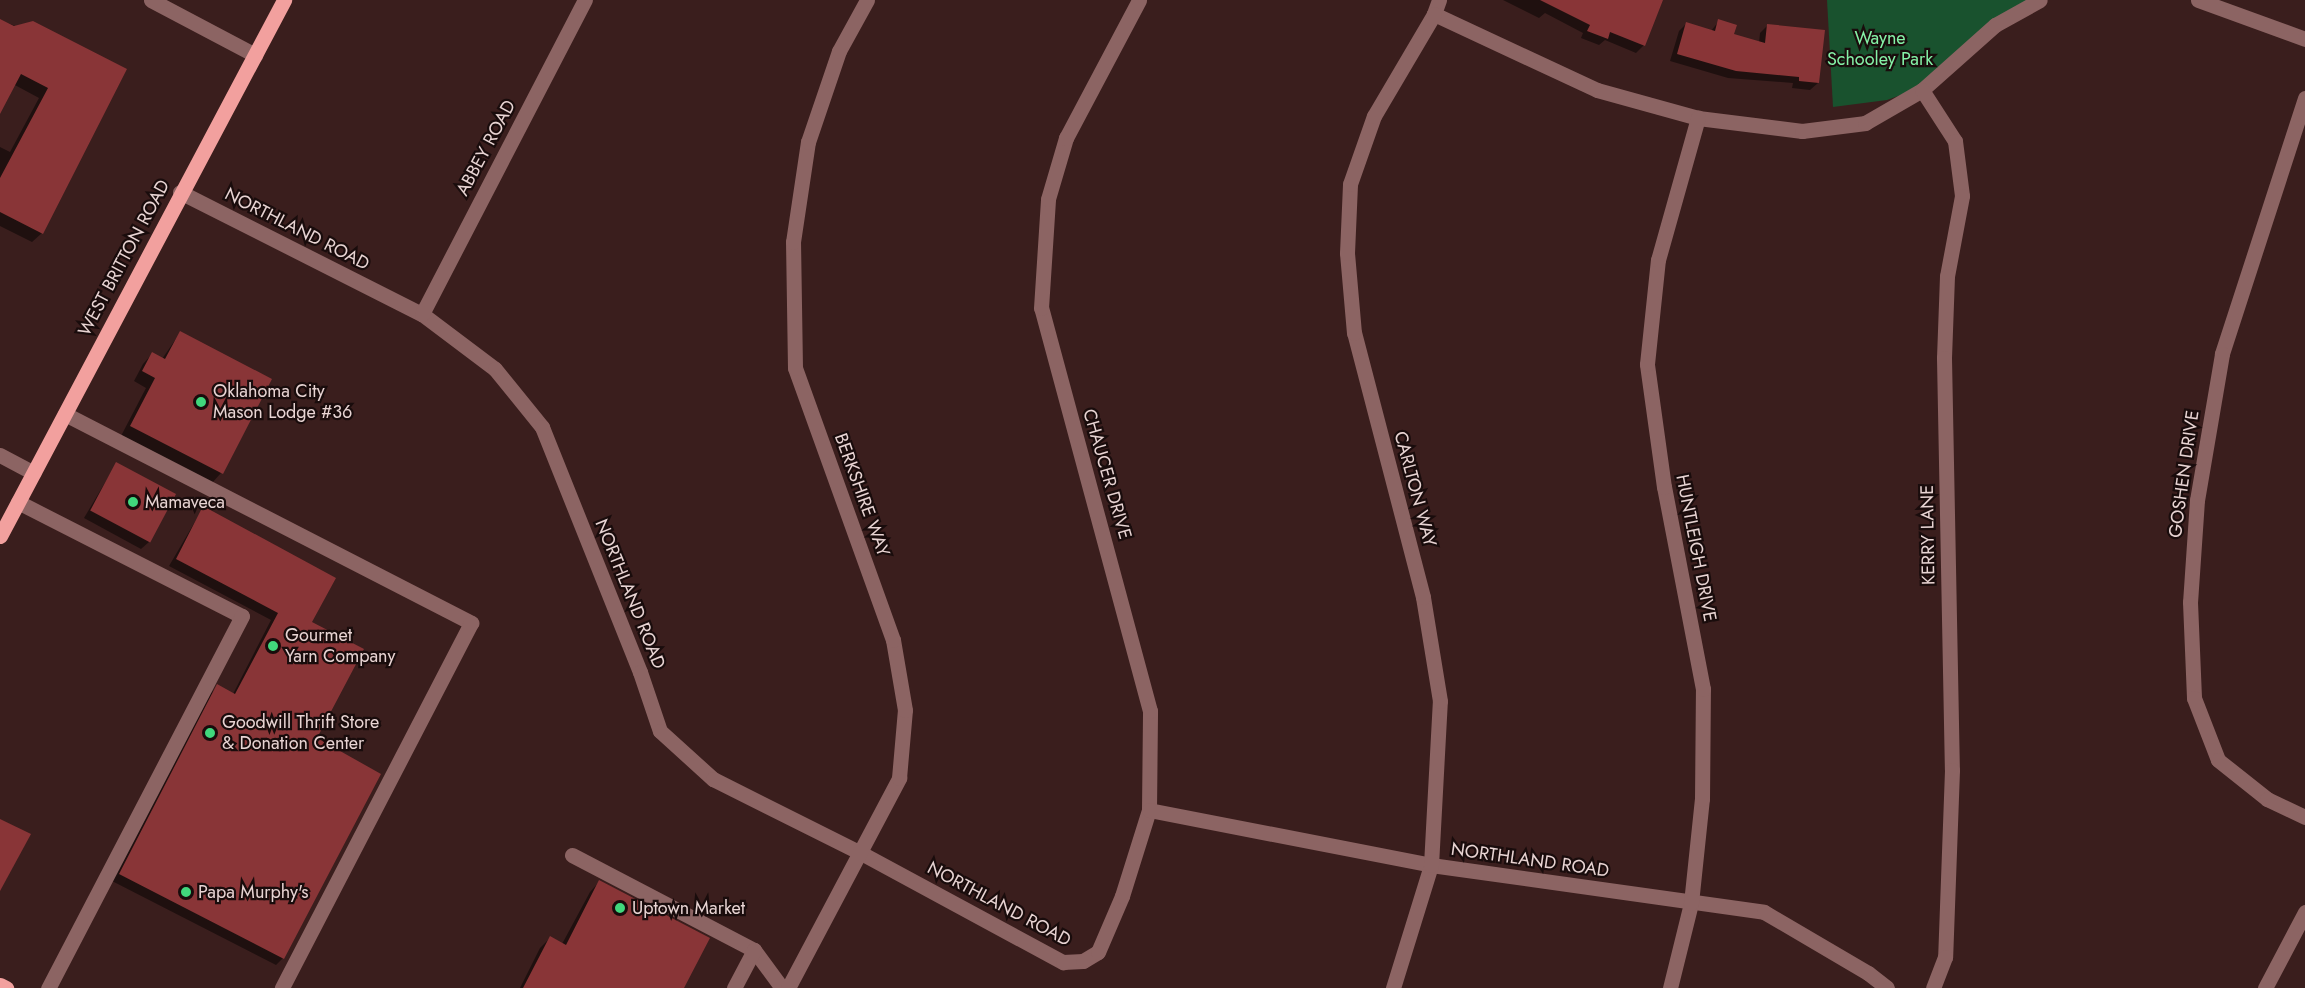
<!DOCTYPE html>
<style>
body{margin:0}
#map{position:relative;width:2305px;height:988px;overflow:hidden;background:#3a1e1d;font-family:Jost,sans-serif}
div>[style]{position:absolute}
[style*='--x']{left:calc(var(--x)*1px);top:calc(var(--y)*1px);width:calc(var(--w)*1px);rotate:calc(var(--a)*1deg)}
.green>*{inset:0;background:#19522e}
.shadow>*{inset:0;background:#0007}
.building>*{inset:0;background:#893537;transform-origin:0 0}
.minor>*{height:15px;margin:-7.5px;padding:0 7.5px;transform-origin:7.5px;border-radius:7.5px;background:#8c6463}
.major>*{height:15px;margin:-7.5px;padding:0 7.5px;transform-origin:7.5px;border-radius:7.5px;background:#f2a09e}
.dots>*{width:16px;height:16px;translate:-50% -50%;box-sizing:border-box;border:3px solid #190c0c;border-radius:50%}
span{translate:-50% -50%;white-space:nowrap;text-align:center;line-height:1.15;-webkit-text-stroke:4.5px #190c0c;paint-order:stroke}
.park-label{font-size:18px;color:#85f2a7}
.street-label{font-size:18px;color:#e8d4d3}
.poi-label{font-size:18px;color:#e8d4d3}
.left{translate:0 -50%;text-align:left}
</style>
<div id="map">
<div class="green">
<div style="clip-path:polygon(1827px 0,2030px 0,1928px 85px,1887px 100px,1833px 107px)"></div>
</div>
<div class="shadow">
<div style="clip-path:polygon(1503px 0,1657px 0,1644px 45px,1636px 53px,1605px 40px,1599px 45px,1581px 38px,1583px 33px,1545px 13px,1539px 18px)"></div>
<div style="clip-path:polygon(0 20px,125px 69px,42px 233px,32px 242px,0 226px,0 147px,10px 152px,39px 98px,13px 84px,0 110px)"></div>
<div style="clip-path:polygon(1719px 21px,1732px 35px,1759px 43px,1760px 33px,1768px 25px,1818px 83px,1810px 90px,1792px 88px,1793px 83px,1728px 78px,1670px 61px,1679px 31px,1686px 24px,1711px 31px)"></div>
<div style="clip-path:polygon(180px 333px,221px 473px,212px 483px,121px 436px,146px 388px,134px 381px,143px 364px,152px 354px,162px 359px)"></div>
<div style="clip-path:polygon(116px 464px,149px 542px,141px 549px,84px 518px)"></div>
<div style="clip-path:polygon(203px 508px,310px 623px,315px 739px,283px 958px,276px 965px,112px 881px,211px 693px,218px 686px,233px 694px,271px 620px,169px 566px)"></div>
<div style="clip-path:polygon(599px 882px,682px 988px,520px 988px,540px 948px,550px 938px,562px 944px,590px 892px)"></div>
</div>
<div class="building">
<div style="clip-path:polygon(1540px 0,1663px 0,1645px 46px,1610px 32px,1608px 39px,1587px 31px,1590px 25px)"></div>
<div style="clip-path:polygon(0 19px,14px 26px,33px 21px,127px 69px,43px 234px,0 212px,0 178px,48px 88px,21px 74px,0 114px)"></div>
<div style="clip-path:polygon(1718px 19px,1737px 25px,1734px 34px,1765px 43px,1767px 24px,1825px 30px,1819px 83px,1799px 81px,1799px 77px,1736px 71px,1677px 54px,1686px 22px,1715px 31px)"></div>
<div style="clip-path:polygon(180px 331px,272px 379px,223px 474px,130px 426px,155px 378px,142px 371px,152px 352px,165px 359px)"></div>
<div style="left:116px;top:462px;width:68px;height:55px;rotate:28deg"></div>
<div style="clip-path:polygon(203px 506px,336px 578px,312px 622px,364px 649px,317px 738px,381px 774px,284px 959px,119px 874px,217px 684px,235px 694px,278px 613px,176px 559px)"></div>
<div style="clip-path:polygon(0 819px,31px 834px,0 891px)"></div>
<div style="clip-path:polygon(599px 880px,710px 938px,684px 988px,523px 988px,550px 936px,566px 945px)"></div>
</div>
<div class="minor">
<div style="--x:151;--y:0;--w:118;--a:27.9"></div>
<div style="--x:1439;--y:0;--w:15;--a:110"></div>
<div style="--x:1434;--y:14;--w:180;--a:25"></div>
<div style="--x:1597;--y:90;--w:105;--a:15.5"></div>
<div style="--x:1698;--y:118;--w:105;--a:7.1"></div>
<div style="--x:1802;--y:131;--w:64;--a:-7.2"></div>
<div style="--x:1865;--y:123;--w:66;--a:-30.1"></div>
<div style="--x:1922;--y:90;--w:98;--a:-41.7"></div>
<div style="--x:1995;--y:25;--w:51;--a:-29.1"></div>
<div style="--x:2198;--y:0;--w:114;--a:20"></div>
<div style="--x:1922;--y:90;--w:61;--a:57.1"></div>
<div style="--x:1955;--y:141;--w:55;--a:82.7"></div>
<div style="--x:1962;--y:196;--w:81;--a:100.6"></div>
<div style="--x:1947;--y:276;--w:82;--a:92.1"></div>
<div style="--x:1944;--y:358;--w:412;--a:88.9"></div>
<div style="--x:1952;--y:770;--w:187;--a:92.1"></div>
<div style="--x:1945;--y:957;--w:33;--a:111"></div>
<div style="--x:2305;--y:98;--w:269;--a:108"></div>
<div style="--x:2222;--y:354;--w:148;--a:99.7"></div>
<div style="--x:2197;--y:500;--w:102;--a:93.9"></div>
<div style="--x:2190;--y:602;--w:96;--a:87.6"></div>
<div style="--x:2194;--y:698;--w:66;--a:68.8"></div>
<div style="--x:2218;--y:760;--w:63;--a:38.5"></div>
<div style="--x:2267;--y:799;--w:42;--a:25.3"></div>
<div style="--x:180;--y:192;--w:271;--a:26.8"></div>
<div style="--x:422;--y:314;--w:91;--a:37"></div>
<div style="--x:495;--y:369;--w:75;--a:51"></div>
<div style="--x:542;--y:427;--w:264;--a:68.2"></div>
<div style="--x:640;--y:672;--w:62;--a:71.3"></div>
<div style="--x:660;--y:731;--w:72;--a:42.2"></div>
<div style="--x:713;--y:779;--w:165;--a:26.6"></div>
<div style="--x:861;--y:853;--w:230;--a:28.4"></div>
<div style="--x:1063;--y:962;--w:20;--a:-3"></div>
<div style="--x:1083;--y:961;--w:17;--a:-31"></div>
<div style="--x:1098;--y:952;--w:61;--a:-66.8"></div>
<div style="--x:1122;--y:896;--w:90;--a:-72.6"></div>
<div style="--x:1149;--y:810;--w:99;--a:-89.4"></div>
<div style="--x:1150;--y:711;--w:417;--a:-105.1"></div>
<div style="--x:1041;--y:308;--w:109;--a:-86.3"></div>
<div style="--x:1048;--y:199;--w:64;--a:-73.6"></div>
<div style="--x:1066;--y:138;--w:156;--a:-62.1"></div>
<div style="--x:422;--y:314;--w:354;--a:-62.6"></div>
<div style="--x:65;--y:414;--w:457;--a:27.2"></div>
<div style="--x:471;--y:623;--w:411;--a:117.4"></div>
<div style="--x:0;--y:455;--w:38;--a:28"></div>
<div style="--x:18;--y:502;--w:251;--a:27"></div>
<div style="--x:242;--y:616;--w:420;--a:117.5"></div>
<div style="--x:1149;--y:810;--w:287;--a:11"></div>
<div style="--x:1431;--y:865;--w:336;--a:8"></div>
<div style="--x:1764;--y:912;--w:121;--a:30.4"></div>
<div style="--x:1868;--y:973;--w:24;--a:38"></div>
<div style="--x:572;--y:855;--w:205;--a:27.6"></div>
<div style="--x:754;--y:950;--w:47;--a:53.6"></div>
<div style="--x:734;--y:988;--w:43;--a:-62.2"></div>
<div style="--x:788;--y:988;--w:238;--a:-62.1"></div>
<div style="--x:899;--y:778;--w:68;--a:-85"></div>
<div style="--x:905;--y:710;--w:71;--a:-99.7"></div>
<div style="--x:893;--y:640;--w:289;--a:-109.8"></div>
<div style="--x:795;--y:368;--w:126;--a:-90.9"></div>
<div style="--x:793;--y:242;--w:101;--a:-81.5"></div>
<div style="--x:808;--y:142;--w:96;--a:-71.2"></div>
<div style="--x:839;--y:51;--w:58;--a:-61.2"></div>
<div style="--x:1393;--y:988;--w:129;--a:-72.8"></div>
<div style="--x:1431;--y:865;--w:164;--a:-86.9"></div>
<div style="--x:1440;--y:701;--w:105;--a:-99.3"></div>
<div style="--x:1423;--y:597;--w:273;--a:-104.6"></div>
<div style="--x:1354;--y:333;--w:80;--a:-95"></div>
<div style="--x:1347;--y:253;--w:69;--a:-87.5"></div>
<div style="--x:1350;--y:184;--w:72;--a:-70.6"></div>
<div style="--x:1374;--y:116;--w:118;--a:-59.5"></div>
<div style="--x:1670;--y:988;--w:88;--a:-76.1"></div>
<div style="--x:1691;--y:903;--w:105;--a:-84"></div>
<div style="--x:1702;--y:799;--w:110;--a:-89.5"></div>
<div style="--x:1703;--y:689;--w:206;--a:-100.9"></div>
<div style="--x:1664;--y:487;--w:124;--a:-97.9"></div>
<div style="--x:1647;--y:364;--w:105;--a:-84"></div>
<div style="--x:1658;--y:260;--w:148;--a:-74.3"></div>
<div style="--x:2265;--y:988;--w:86;--a:-62.2"></div>
</div>
<div class="major">
<div style="--x:0;--y:536;--w:607;--a:-62.08"></div>
<div style="--x:0;--y:985;--w:7;--a:27"></div>
</div>
<div class="dots">
<div style="left:201px;top:402px;background:#41d77c"></div>
<div style="left:133px;top:502px;background:#41d77c"></div>
<div style="left:273px;top:646px;background:#41d77c"></div>
<div style="left:210px;top:733px;background:#41d77c"></div>
<div style="left:186px;top:892px;background:#41d77c"></div>
<div style="left:620px;top:908px;background:#41d77c"></div>
</div>
<div class="park-label">
<span style="left:1880px;top:49px">Wayne<br>Schooley Park</span>
</div>
<div class="street-label">
<span style="left:486px;top:148px;rotate:-62deg">ABBEY ROAD</span>
<span style="left:297px;top:229px;rotate:27deg">NORTHLAND ROAD</span>
<span style="left:124px;top:258px;rotate:-62deg">WEST BRITTON ROAD</span>
<span style="left:1107px;top:474px;rotate:74deg">CHAUCER DRIVE</span>
<span style="left:2184px;top:474px;rotate:-82deg">GOSHEN DRIVE</span>
<span style="left:1415px;top:489px;rotate:75deg">CARLTON WAY</span>
<span style="left:862px;top:495px;rotate:70deg">BERKSHIRE WAY</span>
<span style="left:1928px;top:535px;rotate:-91deg">KERRY LANE</span>
<span style="left:1696px;top:548px;rotate:79deg">HUNTLEIGH DRIVE</span>
<span style="left:630px;top:594px;rotate:68deg">NORTHLAND ROAD</span>
<span style="left:1530px;top:860px;rotate:8deg">NORTHLAND ROAD</span>
<span style="left:999px;top:904px;rotate:28deg">NORTHLAND ROAD</span>
</div>
<div class="poi-label">
<span class="left" style="left:213px;top:402px">Oklahoma City<br>Mason Lodge #36</span>
<span class="left" style="left:145px;top:502px">Mamaveca</span>
<span class="left" style="left:285px;top:646px">Gourmet<br>Yarn Company</span>
<span class="left" style="left:222px;top:733px">Goodwill Thrift Store<br>&amp; Donation Center</span>
<span class="left" style="left:198px;top:892px">Papa Murphy's</span>
<span class="left" style="left:632px;top:908px">Uptown Market</span>
</div>
</div>
